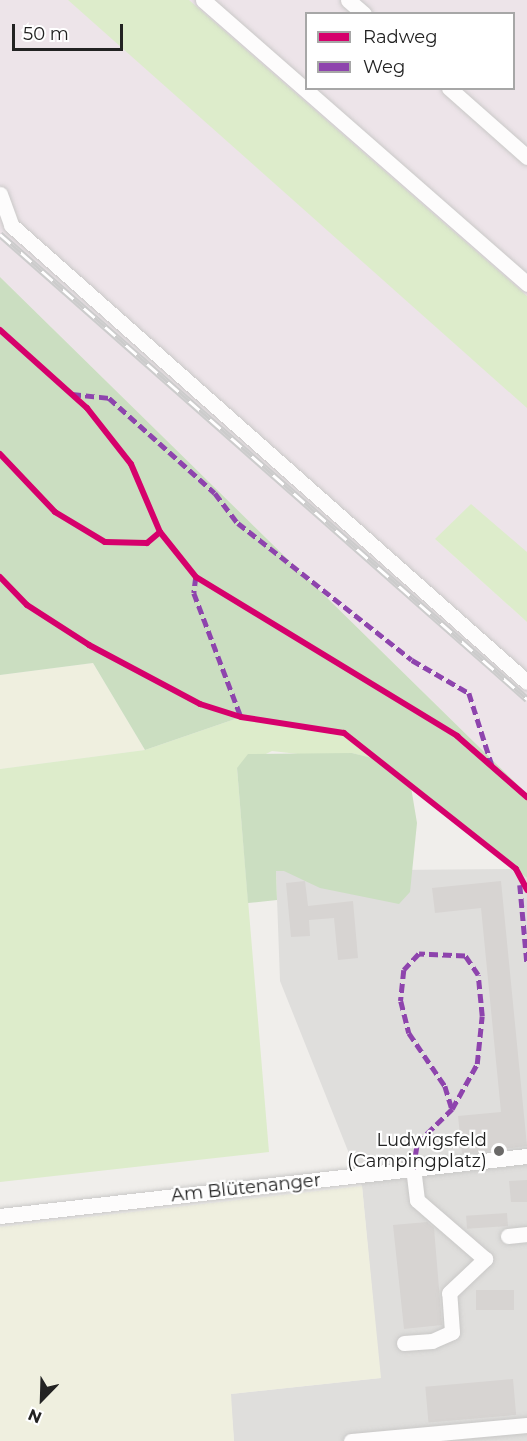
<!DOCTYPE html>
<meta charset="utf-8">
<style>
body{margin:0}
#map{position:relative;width:527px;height:1441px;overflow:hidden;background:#f0eeeb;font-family:Montserrat,sans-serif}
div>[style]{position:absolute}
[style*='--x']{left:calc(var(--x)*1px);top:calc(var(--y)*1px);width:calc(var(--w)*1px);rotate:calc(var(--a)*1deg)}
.residential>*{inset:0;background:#dfdedc}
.industrial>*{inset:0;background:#ede4e9}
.farmland>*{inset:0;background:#efefdf}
.grass>*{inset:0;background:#ddeccb}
.forest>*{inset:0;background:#cbdec1}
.building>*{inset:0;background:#d7d4d2;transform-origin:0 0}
.roads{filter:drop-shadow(0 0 2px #c9c8c7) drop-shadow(0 0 2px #c9c8c7)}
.minor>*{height:15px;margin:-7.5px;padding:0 7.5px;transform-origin:7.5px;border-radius:7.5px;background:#fdfcfc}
.rail>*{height:7px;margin-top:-3.5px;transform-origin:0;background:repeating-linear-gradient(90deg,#fff 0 14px,#ccc 0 28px);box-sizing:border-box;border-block:2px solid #ccc}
.quiet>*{height:4.5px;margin-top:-2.25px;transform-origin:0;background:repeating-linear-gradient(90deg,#8e44ad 0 9px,transparent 0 13.5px)}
.cycleway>*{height:6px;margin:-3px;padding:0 3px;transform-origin:3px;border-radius:3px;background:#d6006c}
.dots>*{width:16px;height:16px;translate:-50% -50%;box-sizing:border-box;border:3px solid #fff;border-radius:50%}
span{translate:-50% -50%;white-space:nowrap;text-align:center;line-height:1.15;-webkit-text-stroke:4.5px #fff;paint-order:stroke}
.poi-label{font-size:18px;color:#222}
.right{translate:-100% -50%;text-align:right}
.street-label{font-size:18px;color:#222}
.legend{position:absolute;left:305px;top:12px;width:210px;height:78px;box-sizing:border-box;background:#fff;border:2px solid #a7a7a7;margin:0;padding:8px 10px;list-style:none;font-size:18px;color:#222}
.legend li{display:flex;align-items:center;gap:12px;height:30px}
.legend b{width:30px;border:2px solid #a7a7a7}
.north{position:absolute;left:12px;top:1369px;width:60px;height:60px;-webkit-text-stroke:4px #fff;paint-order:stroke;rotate:203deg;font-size:16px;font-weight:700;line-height:24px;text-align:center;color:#222}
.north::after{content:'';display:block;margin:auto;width:21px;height:27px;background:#222;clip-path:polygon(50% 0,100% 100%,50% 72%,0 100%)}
.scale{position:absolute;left:12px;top:24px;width:111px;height:27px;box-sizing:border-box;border:3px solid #222;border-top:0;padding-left:8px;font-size:18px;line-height:21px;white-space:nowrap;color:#222;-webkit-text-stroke:4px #fff;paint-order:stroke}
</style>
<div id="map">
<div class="residential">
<div style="clip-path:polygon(516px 869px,527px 878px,527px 1441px,234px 1441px,230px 1394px,380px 1378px,362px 1186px,280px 981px,276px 871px)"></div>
</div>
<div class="industrial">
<div style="clip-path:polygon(evenodd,0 0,527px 0,527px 575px,435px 539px,527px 622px,527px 794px,0 277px,0 0,306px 14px,514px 14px,514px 88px,306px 88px,306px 14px)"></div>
</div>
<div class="farmland">
<div style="clip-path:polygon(93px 663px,145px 750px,0 769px,0 675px)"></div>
<div style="clip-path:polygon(362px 1186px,381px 1378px,231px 1394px,234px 1441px,0 1441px,0 1227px)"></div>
</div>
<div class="grass">
<div style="clip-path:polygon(68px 0,189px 0,527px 296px,527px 408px)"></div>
<div style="clip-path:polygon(471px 504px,527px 552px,527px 622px,435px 539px)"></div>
<div style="clip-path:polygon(241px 717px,344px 733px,378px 760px,352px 753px,324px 757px,272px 751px,237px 768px,269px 1152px,0 1182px,0 769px,145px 750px)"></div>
</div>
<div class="forest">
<div style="clip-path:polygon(0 277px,527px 794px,527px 878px,411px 787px,417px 823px,410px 892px,399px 904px,320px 888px,284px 871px,276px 871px,277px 900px,248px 903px,237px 768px,248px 754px,352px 753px,376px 759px,343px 733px,241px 717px,145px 750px,93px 663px,0 675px)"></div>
</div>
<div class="building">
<div style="clip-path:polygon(305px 881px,308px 906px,353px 901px,358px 958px,338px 960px,334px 918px,309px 920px,310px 936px,291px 937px,286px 883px)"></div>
<div style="clip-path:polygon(501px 881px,527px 1146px,462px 1154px,458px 1116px,501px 1112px,481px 908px,435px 913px,432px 888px)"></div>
<div style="clip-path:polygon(527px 1180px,527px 1202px,511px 1202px,509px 1181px)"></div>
<div style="left:507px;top:1213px;width:13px;height:41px;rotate:86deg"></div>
<div style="clip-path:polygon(427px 1222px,434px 1228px,442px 1325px,404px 1329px,393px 1225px)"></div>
<div style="left:476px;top:1290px;width:38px;height:20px"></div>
<div style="left:513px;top:1379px;width:36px;height:88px;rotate:85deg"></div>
</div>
<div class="roads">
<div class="minor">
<div style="--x:203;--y:0;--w:431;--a:41.2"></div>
<div style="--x:348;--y:0;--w:21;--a:41"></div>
<div style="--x:449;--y:88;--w:104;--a:41.5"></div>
<div style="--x:0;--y:194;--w:33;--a:70"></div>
<div style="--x:11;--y:225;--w:689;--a:41.53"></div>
<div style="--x:0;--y:1216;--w:530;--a:-6.5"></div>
<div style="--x:508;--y:1236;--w:19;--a:-6"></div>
<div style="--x:404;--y:1343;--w:28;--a:-4"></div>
<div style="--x:432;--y:1341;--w:22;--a:-24"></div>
<div style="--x:452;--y:1332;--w:39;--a:-94"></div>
<div style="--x:449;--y:1293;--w:50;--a:-43.4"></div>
<div style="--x:485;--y:1259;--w:90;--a:-139.1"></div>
<div style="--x:417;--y:1200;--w:31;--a:-97"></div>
<div style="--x:351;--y:1441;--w:177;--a:-5.2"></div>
</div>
</div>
<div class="rail">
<div style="--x:0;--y:234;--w:703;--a:41.42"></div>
</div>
<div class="quiet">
<div style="--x:72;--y:394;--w:37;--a:6"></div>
<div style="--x:109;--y:398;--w:142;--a:41.9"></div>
<div style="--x:215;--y:493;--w:38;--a:53"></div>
<div style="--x:238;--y:523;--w:221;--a:38.2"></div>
<div style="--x:412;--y:660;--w:66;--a:30.1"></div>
<div style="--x:469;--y:693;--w:76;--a:72.3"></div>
<div style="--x:196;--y:577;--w:16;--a:97"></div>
<div style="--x:194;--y:593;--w:133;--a:69.2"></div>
<div style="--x:520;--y:885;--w:77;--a:84.8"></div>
<div style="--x:413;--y:1169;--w:26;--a:-81"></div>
<div style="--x:417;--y:1143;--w:49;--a:-44.2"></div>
<div style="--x:452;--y:1109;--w:51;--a:-60.9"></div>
<div style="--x:477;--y:1064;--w:48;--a:-84.1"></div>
<div style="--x:482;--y:1016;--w:41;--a:-95.6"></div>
<div style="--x:478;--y:975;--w:23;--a:-124"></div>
<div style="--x:465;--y:956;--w:46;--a:-177.5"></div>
<div style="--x:419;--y:954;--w:22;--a:133"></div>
<div style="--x:404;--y:970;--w:31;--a:96"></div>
<div style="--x:401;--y:1001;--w:33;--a:76"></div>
<div style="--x:409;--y:1033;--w:64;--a:55.8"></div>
<div style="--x:445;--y:1086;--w:24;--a:73"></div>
</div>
<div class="cycleway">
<div style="--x:0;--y:330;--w:117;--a:41.9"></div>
<div style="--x:87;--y:408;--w:71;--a:51.8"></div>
<div style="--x:131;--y:464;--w:74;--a:66.9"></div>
<div style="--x:160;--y:532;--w:58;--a:51.3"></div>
<div style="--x:196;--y:577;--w:306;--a:31.3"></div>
<div style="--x:457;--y:736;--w:93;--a:41.1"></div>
<div style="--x:0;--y:454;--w:80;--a:46.5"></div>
<div style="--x:55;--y:512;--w:58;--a:31"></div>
<div style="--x:105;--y:542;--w:42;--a:1.4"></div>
<div style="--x:147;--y:543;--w:17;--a:-40"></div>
<div style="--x:0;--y:577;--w:39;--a:46"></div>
<div style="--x:27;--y:605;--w:74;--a:32.8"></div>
<div style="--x:89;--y:645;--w:126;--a:28"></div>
<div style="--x:200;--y:704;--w:43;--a:17.6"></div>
<div style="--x:241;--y:717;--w:104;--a:8.8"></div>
<div style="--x:344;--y:733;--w:219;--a:38.3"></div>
<div style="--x:516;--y:869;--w:24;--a:62"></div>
</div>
<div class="dots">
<div style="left:499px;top:1151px;background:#6a6968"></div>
</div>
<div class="poi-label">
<span class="right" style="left:487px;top:1151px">Ludwigsfeld<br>(Campingplatz)</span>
</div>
<div class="street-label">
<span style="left:246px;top:1188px;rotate:-6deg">Am Blütenanger</span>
</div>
<ul class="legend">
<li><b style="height:8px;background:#d6006c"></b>Radweg</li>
<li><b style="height:8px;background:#8e44ad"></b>Weg</li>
</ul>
<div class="north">N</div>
<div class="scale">50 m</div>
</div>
